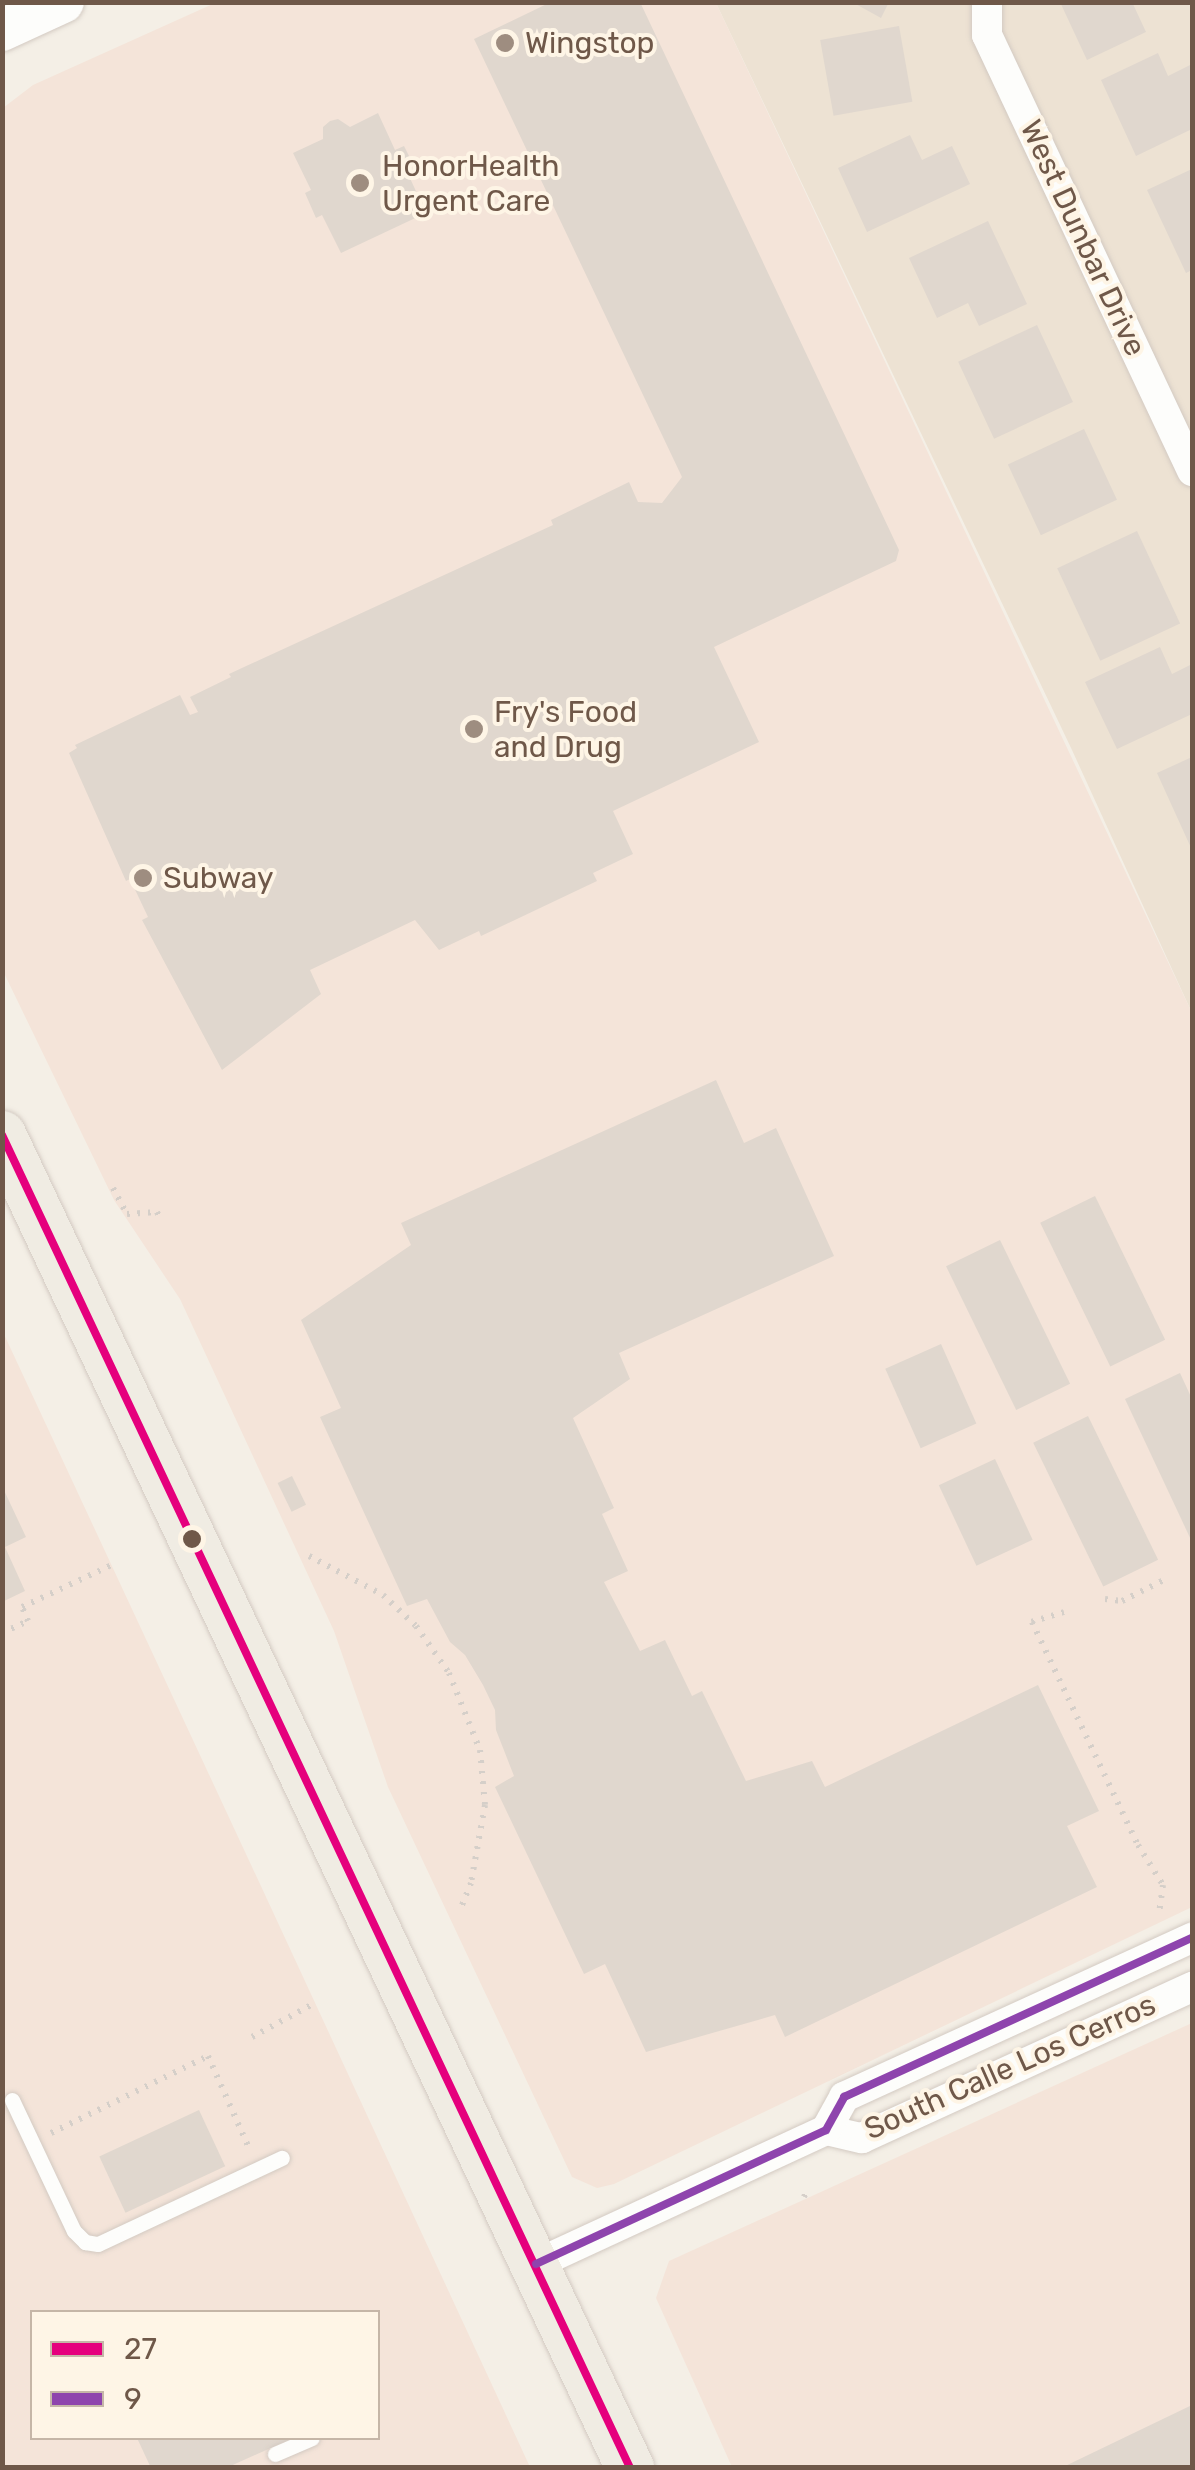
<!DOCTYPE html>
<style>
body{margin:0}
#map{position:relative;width:1195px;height:2470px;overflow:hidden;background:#f4efe6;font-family:Rubik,sans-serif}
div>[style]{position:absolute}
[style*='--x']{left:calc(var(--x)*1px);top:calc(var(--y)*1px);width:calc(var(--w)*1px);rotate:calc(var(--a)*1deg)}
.residential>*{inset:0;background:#ede2d3}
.commercial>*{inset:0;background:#f4e4d9}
.building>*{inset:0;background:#e0d7ce;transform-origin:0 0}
.path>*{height:6px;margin-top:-3px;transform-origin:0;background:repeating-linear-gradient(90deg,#d5cfc9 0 2.5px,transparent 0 10.5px)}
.roads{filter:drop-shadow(0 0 2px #d3cac2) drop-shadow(0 0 2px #d3cac2)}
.service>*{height:15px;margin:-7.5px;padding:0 7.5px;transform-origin:7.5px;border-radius:7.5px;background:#fdfdfb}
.minor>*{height:30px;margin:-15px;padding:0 15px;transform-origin:15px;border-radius:15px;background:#fdfdfb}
.secondary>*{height:42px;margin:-21px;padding:0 21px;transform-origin:21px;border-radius:21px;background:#fdfdfb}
.primary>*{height:48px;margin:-24px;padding:0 24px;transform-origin:24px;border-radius:24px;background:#f0ece3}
.bus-1>*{height:8px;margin:-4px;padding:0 4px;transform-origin:4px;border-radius:4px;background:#e5007d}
.bus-2>*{height:8px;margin:-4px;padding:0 4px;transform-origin:4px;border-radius:4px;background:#8e44ad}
.dots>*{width:28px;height:28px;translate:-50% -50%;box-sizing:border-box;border:5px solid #fef5e6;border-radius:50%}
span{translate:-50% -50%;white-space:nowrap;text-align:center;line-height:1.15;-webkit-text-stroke:8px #fef5e6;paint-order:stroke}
.poi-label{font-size:30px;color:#6f5849}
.left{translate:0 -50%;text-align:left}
.street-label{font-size:30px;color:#6f5849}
.frame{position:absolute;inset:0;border:5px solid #6f5849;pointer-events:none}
.legend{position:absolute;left:30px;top:2310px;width:350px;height:130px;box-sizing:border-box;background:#fef5e6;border:2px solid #c5b6a7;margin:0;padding:12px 18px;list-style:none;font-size:30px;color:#6f5849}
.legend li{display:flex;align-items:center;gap:20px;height:50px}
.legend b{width:50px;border:2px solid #c5b6a7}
</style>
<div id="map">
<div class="residential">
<div style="clip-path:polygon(716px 3px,1192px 3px,1192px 1013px,1072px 750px)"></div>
</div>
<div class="commercial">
<div style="clip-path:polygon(215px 3px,716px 3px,1192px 1013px,1192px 1907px,614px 2184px,597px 2188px,572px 2177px,388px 1787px,334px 1631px,180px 1299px,114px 1200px,3px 971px,3px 108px,33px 85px)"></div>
<div style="clip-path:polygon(evenodd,2px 1330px,260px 1884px,530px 2467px,3px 2467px,2px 1330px,32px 2312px,378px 2312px,378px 2438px,32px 2438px,32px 2312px)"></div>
<div style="clip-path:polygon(1192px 2023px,1192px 2467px,732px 2467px,656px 2298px,669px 2261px)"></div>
</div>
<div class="building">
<div style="clip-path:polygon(551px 2px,640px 2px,899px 550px,896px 561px,714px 647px,759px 742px,613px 811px,633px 854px,593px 873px,597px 881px,481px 936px,479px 931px,439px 950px,415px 920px,310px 970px,321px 994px,222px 1070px,142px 920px,148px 917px,130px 879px,126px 881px,69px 753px,77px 748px,75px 745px,180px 695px,190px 715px,198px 712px,190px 697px,231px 677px,229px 674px,553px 525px,551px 520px,629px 482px,638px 502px,662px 503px,682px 477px,474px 39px)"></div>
<div style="clip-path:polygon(852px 2px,889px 2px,881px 18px)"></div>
<div style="clip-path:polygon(1060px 2px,1132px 2px,1146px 32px,1087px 60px)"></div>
<div style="left:899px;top:26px;width:77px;height:80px;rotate:80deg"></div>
<div style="clip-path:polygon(1158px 53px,1168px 76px,1192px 64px,1192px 129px,1136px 156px,1101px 80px)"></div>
<div style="clip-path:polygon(378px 113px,395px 150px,404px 146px,417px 172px,409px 176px,426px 213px,341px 253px,322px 215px,316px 218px,305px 193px,311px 190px,293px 153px,323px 139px,323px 127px,330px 121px,338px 119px,350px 127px)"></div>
<div style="clip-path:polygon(910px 135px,922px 160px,952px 146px,970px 184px,867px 232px,838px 168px)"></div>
<div style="clip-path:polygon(1192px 169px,1192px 270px,1186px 273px,1147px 190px)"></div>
<div style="clip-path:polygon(988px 221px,1027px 304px,979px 326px,968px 303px,937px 318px,909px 258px)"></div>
<div style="left:1037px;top:325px;width:85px;height:87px;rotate:65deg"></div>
<div style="left:1084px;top:429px;width:78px;height:84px;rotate:65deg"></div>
<div style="left:1137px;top:531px;width:102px;height:88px;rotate:65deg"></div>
<div style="clip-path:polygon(1160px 647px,1172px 674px,1192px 664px,1192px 714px,1117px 749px,1085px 682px)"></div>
<div style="clip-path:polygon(1192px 757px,1192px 850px,1157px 773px)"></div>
<div style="clip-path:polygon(716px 1080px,744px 1143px,776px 1128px,834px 1256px,619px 1353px,630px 1379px,573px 1418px,614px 1508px,602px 1514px,628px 1571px,604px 1582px,640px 1651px,665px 1640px,692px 1696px,702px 1691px,746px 1781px,812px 1761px,825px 1787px,1038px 1685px,1099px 1811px,1067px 1826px,1097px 1887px,785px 2037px,775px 2015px,646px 2052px,605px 1964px,584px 1974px,495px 1787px,514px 1776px,496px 1730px,495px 1710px,483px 1685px,465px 1655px,450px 1642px,427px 1599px,407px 1606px,320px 1417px,341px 1408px,301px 1320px,411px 1245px,401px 1223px)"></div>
<div style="left:1095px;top:1196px;width:160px;height:61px;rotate:64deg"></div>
<div style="left:1000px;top:1240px;width:160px;height:60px;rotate:64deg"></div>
<div style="left:941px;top:1344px;width:87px;height:61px;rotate:66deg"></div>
<div style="clip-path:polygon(1180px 1373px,1192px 1399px,1192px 1542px,1125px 1399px)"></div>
<div style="left:1088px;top:1416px;width:160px;height:61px;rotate:64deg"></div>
<div style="left:995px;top:1459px;width:89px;height:62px;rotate:65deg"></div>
<div style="left:292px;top:1476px;width:32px;height:16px;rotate:64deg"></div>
<div style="clip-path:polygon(2px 1486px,26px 1537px,5px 1547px,25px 1591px,2px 1602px)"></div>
<div style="left:199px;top:2110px;width:62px;height:110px;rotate:65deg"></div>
<div style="clip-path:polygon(1192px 2405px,1192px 2468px,1061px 2468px)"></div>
<div style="clip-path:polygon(137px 2438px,293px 2438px,226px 2468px,151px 2468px)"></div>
</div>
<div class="path">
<div style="--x:113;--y:1188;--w:30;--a:62"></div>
<div style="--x:127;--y:1214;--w:30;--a:-4"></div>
<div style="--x:157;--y:1212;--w:7;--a:63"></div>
<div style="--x:309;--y:1556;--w:84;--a:27.8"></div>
<div style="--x:383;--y:1595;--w:45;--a:43.2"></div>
<div style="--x:416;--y:1626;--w:57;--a:54.9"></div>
<div style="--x:449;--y:1673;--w:83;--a:68.1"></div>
<div style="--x:480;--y:1750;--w:55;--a:84.8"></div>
<div style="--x:485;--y:1805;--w:79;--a:100.2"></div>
<div style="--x:471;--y:1883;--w:31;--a:112"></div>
<div style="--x:1105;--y:1599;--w:17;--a:7"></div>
<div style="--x:1122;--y:1601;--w:51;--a:-26.6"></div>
<div style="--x:1064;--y:1612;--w:34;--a:163"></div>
<div style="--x:1032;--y:1622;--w:247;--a:64.6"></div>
<div style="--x:1138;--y:1845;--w:47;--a:58"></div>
<div style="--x:1163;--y:1885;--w:30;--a:98"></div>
<div style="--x:2;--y:1633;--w:29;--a:-25"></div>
<div style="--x:28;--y:1621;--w:15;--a:-113"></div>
<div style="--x:22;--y:1607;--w:104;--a:-25.1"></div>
<div style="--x:252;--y:2037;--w:69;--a:-28.4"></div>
<div style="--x:51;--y:2133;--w:175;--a:-26.1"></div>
<div style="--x:208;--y:2056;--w:98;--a:66"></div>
<div style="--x:804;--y:2197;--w:8;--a:-67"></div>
</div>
<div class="roads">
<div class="service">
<div style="--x:12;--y:2100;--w:145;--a:64.7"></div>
<div style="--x:74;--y:2231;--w:16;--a:45"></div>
<div style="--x:85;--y:2242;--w:13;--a:9"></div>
<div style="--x:98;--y:2244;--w:203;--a:-25.1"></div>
<div style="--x:275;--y:2454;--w:40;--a:-23.4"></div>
</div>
<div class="minor">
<div style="--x:987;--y:2;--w:33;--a:90"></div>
<div style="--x:987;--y:35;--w:482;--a:64.8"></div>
<div style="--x:826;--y:2130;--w:37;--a:13"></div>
<div style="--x:862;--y:2138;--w:363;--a:-24.6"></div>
<div style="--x:536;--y:2264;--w:319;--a:-24.8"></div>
<div style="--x:826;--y:2130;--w:38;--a:-61"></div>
<div style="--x:844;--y:2097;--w:383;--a:-24.6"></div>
</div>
<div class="secondary">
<div style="--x:2;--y:30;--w:67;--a:-24.7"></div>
</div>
<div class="primary">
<div style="--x:2;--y:1135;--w:1474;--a:64.77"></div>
</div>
</div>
<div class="bus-1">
<div style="--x:2;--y:1135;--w:1474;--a:64.77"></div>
</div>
<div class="bus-2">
<div style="--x:536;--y:2264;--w:319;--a:-24.8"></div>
<div style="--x:826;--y:2130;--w:38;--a:-61"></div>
<div style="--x:844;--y:2097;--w:383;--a:-24.6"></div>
</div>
<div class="dots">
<div style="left:505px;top:43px;background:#9e8d80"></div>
<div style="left:360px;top:183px;background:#9e8d80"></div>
<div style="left:474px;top:729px;background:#9e8d80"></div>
<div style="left:143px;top:878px;background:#9e8d80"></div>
<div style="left:192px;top:1539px;background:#6f5849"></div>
</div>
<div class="poi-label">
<span class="left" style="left:525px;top:43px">Wingstop</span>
<span class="left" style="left:382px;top:183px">HonorHealth<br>Urgent Care</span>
<span class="left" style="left:494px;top:729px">Fry's Food<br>and Drug</span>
<span class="left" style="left:163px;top:878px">Subway</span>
</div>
<div class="street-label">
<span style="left:1083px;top:238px;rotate:65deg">West Dunbar Drive</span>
<span style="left:1010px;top:2067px;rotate:-24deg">South Calle Los Cerros</span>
</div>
<div class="frame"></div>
<ul class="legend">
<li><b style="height:12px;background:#e5007d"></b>27</li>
<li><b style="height:12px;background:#8e44ad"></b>9</li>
</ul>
</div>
